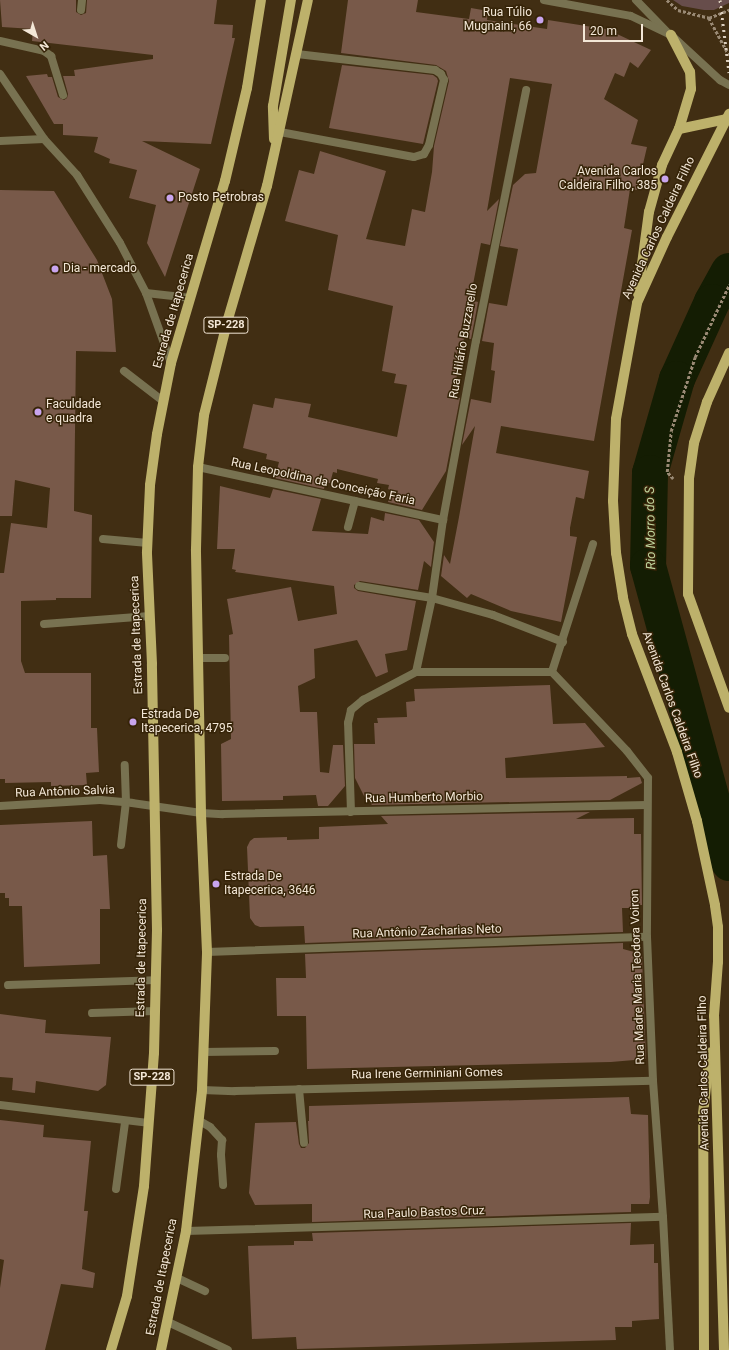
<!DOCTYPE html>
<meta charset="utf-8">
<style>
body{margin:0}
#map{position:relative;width:729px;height:1350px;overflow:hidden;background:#412e13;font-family:Roboto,sans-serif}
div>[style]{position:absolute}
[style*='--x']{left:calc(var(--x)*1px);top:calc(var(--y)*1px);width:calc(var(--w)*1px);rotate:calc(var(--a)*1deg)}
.green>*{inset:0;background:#674d4b}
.river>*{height:36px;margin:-18px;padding:0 18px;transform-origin:18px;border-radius:18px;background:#141d03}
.building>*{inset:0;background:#785949}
.path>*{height:2.5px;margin-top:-1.25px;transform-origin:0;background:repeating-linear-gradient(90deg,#9a8a75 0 3px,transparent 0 5px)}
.service>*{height:8px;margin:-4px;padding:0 4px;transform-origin:4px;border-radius:4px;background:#787251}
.minor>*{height:8px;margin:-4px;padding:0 4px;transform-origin:4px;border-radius:4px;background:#787251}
.tertiary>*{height:8px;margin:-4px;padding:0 4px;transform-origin:4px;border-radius:4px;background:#787251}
.primary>*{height:10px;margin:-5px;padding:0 5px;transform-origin:5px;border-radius:5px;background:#bdb16b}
.rail>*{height:3px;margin-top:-1.5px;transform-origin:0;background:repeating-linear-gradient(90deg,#dbcebd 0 2px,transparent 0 6px)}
.dots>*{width:11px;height:11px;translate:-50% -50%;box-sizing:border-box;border:2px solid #362408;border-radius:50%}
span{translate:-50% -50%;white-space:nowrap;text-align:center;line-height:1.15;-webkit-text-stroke:3px #362408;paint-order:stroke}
.shield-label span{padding:1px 3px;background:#362408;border:1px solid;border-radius:3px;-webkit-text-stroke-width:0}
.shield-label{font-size:11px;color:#f3e7d7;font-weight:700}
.poi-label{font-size:12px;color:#f3e7d7}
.right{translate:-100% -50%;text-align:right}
.left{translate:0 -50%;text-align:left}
.street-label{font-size:12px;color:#f3e7d7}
.water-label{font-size:13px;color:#bfd59d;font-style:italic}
.north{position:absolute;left:16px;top:16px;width:40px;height:40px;-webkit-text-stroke:3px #362408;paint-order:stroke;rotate:141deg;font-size:11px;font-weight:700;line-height:16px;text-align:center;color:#f3e7d7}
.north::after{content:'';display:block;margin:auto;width:14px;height:18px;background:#f3e7d7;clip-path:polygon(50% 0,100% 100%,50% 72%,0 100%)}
.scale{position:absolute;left:583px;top:24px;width:60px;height:18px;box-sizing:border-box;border:2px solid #f3e7d7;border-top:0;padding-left:5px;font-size:12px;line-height:14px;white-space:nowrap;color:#f3e7d7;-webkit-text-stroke:3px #362408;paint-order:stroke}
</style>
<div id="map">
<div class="green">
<div style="clip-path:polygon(673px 0,729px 0,729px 3px,714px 10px,704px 10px,682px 6px)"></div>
</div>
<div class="river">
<div style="--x:729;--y:271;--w:35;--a:119"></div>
<div style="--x:712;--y:302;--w:85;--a:114.4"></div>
<div style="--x:677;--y:379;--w:98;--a:106"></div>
<div style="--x:650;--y:473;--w:93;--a:91.2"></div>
<div style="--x:648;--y:566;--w:308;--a:74.7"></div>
</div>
<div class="building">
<div style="clip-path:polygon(0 0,76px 0,76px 12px,81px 15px,86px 13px,87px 0,217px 0,214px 24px,233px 25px,232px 38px,235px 38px,211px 144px,142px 141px,200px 169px,165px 277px,147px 243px,156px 205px,129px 198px,137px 170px,109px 163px,110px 159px,94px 152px,98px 137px,63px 135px,63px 124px,54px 124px,26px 76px,47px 74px,48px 77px,52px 77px,58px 97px,64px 100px,67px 98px,68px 94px,63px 76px,75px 76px,74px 70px,153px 59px,153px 55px,32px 41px,33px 29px,2px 27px)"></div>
<div style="clip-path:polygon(348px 0,418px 0,416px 12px,469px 19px,471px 8px,488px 11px,487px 20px,547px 29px,548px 20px,618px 31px,617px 34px,651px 50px,638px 68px,630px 62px,624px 77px,615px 73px,604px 99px,638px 120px,631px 144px,647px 147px,637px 190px,630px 189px,624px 228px,632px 230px,594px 441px,501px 426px,496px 453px,589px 471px,584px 499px,576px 497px,570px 528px,570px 536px,577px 537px,561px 622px,511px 611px,471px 594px,467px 598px,441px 576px,444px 555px,450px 564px,459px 517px,475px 426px,462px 445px,471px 399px,491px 403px,495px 371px,491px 370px,494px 343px,482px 341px,489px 303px,507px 306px,518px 249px,500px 246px,513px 185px,525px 174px,536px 173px,552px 84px,510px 78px,487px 211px,499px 199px,490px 245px,481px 243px,470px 300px,478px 302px,471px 339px,464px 338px,453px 396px,460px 398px,446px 471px,422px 510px,388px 502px,390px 490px,388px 489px,389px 485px,377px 483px,378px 479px,337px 469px,337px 473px,333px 472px,330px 483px,325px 482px,324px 489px,275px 478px,279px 462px,266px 459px,267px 454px,243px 448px,253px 404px,273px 408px,275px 398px,311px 404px,308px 417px,397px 437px,407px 385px,394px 383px,396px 374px,382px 371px,393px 306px,328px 290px,338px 235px,285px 221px,299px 170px,314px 174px,320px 151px,386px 171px,366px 239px,405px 246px,412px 209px,425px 212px,432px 172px,434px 146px,449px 81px,446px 71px,436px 65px,341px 53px)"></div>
<div style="clip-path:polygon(342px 65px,433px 75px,437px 78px,438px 81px,423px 144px,329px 128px)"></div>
<div style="clip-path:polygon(0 190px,54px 191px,97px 260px,112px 299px,116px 352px,76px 351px,74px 511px,92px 515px,91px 598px,56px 598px,56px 600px,21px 601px,21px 661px,25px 673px,91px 673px,91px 728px,97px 728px,99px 772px,86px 773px,87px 785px,51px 786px,51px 782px,5px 783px,5px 779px,0 779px,0 573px,4px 573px,11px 523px,47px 528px,50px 488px,15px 480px,12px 516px,0 516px)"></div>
<div style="clip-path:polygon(220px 486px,270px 498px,273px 489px,321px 499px,312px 531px,368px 534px,371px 517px,384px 521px,385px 513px,419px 520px,434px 542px,431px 567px,424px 561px,418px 590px,360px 581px,354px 585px,354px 588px,358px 591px,416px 601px,407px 650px,385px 654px,388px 672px,376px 677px,357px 640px,314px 649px,315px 678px,298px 686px,300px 712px,317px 712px,320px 772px,329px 773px,333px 745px,343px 745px,345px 786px,328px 806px,318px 806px,316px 795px,283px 796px,283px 800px,222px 801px,221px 744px,231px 739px,229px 635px,233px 634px,227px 599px,291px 587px,298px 621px,337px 614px,334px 586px,235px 572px,236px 570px,232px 569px,235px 549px,217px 549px)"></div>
<div style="clip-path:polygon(550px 685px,553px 724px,585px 723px,605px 747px,505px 758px,506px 778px,627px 776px,627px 778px,640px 777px,642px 783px,610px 800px,372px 805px,364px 796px,355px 778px,354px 744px,375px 744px,374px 723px,378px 723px,377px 718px,407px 717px,406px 702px,415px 701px,414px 689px)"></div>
<div style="clip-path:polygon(590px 812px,576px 819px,634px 818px,634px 834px,641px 834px,642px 905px,637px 905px,637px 908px,622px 908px,623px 932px,305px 943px,304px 926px,260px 927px,255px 925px,250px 918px,247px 847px,250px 841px,254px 838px,287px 837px,287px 840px,319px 839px,319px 827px,388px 824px,381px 816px)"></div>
<div style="clip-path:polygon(92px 821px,93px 856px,107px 855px,110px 909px,100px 909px,100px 964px,24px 967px,22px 906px,9px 906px,9px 898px,5px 898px,5px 893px,0 893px,0 825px)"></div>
<div style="clip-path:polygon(623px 943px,623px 949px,638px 953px,642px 957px,646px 1059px,611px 1062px,307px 1069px,306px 1016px,277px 1016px,276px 978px,306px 978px,305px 954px)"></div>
<div style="clip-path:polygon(0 1014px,46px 1020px,45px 1033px,111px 1037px,106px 1085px,98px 1091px,36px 1081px,35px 1093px,12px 1090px,13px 1078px,0 1077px)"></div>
<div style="clip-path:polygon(629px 1097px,631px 1114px,648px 1115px,650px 1197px,649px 1204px,631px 1204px,631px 1212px,312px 1222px,312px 1204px,255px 1205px,249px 1193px,255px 1123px,296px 1122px,299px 1144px,301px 1148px,305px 1148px,309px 1143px,308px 1121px,309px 1121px,309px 1106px)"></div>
<div style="clip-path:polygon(0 1120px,44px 1125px,43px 1137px,91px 1141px,84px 1211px,88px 1211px,82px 1269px,95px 1273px,93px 1288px,61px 1284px,45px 1350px,0 1350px,0 1288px,4px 1260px,0 1259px)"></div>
<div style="clip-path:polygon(631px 1223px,630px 1245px,654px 1244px,654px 1263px,658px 1263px,659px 1319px,632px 1321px,632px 1327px,615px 1327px,616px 1340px,297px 1349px,296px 1337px,252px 1339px,248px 1246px,294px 1245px,294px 1241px,313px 1241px,312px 1233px)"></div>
</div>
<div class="path">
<div style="--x:667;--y:0;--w:15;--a:42"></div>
<div style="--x:678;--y:10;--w:32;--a:14"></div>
<div style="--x:709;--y:18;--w:22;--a:-22"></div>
<div style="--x:709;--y:18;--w:42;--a:61.6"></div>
<div style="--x:673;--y:479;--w:9;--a:-131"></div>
<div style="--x:667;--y:472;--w:41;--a:-84.4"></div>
<div style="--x:671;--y:431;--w:78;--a:-72"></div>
<div style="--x:695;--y:357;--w:80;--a:-64.7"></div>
</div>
<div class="service">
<div style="--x:636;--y:0;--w:47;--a:45.9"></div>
<div style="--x:81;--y:10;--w:10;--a:-84"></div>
<div style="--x:0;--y:41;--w:45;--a:12.8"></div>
<div style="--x:44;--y:51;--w:9;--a:36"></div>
<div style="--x:51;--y:56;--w:41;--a:72.9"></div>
<div style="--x:280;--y:132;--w:136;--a:10.6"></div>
<div style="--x:414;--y:157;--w:10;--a:-17"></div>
<div style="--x:424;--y:154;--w:10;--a:-61"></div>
<div style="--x:429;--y:145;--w:67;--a:-77"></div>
<div style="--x:444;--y:80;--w:7;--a:-117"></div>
<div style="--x:441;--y:74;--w:7;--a:-146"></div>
<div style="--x:435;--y:70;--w:139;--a:-173.4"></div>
<div style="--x:124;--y:371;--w:49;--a:37.6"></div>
<div style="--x:348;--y:527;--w:27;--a:-75"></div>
<div style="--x:103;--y:539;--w:45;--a:5.1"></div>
<div style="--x:359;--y:586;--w:74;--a:9.3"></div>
<div style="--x:44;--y:624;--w:106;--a:-4.3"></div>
<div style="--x:198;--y:658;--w:27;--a:0"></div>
<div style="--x:121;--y:845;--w:43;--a:-83.4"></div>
<div style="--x:126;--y:802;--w:37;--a:-92"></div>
<div style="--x:8;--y:985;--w:147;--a:-1.9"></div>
<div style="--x:92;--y:1013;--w:63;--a:-1.8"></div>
<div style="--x:203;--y:1052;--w:72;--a:-0.8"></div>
<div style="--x:299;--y:1089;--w:54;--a:84.7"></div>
<div style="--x:198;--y:1120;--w:14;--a:30"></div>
<div style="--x:210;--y:1127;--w:18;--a:47"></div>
<div style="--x:222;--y:1140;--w:15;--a:94"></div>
<div style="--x:221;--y:1155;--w:30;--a:86"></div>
<div style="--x:116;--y:1189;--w:68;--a:-82.3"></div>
<div style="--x:177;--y:1278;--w:31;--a:25"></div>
</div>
<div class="minor">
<div style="--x:0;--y:74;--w:78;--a:55.9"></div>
<div style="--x:44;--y:139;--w:49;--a:47.5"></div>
<div style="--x:77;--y:175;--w:80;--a:57.7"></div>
<div style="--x:120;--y:243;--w:56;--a:62.5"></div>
<div style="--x:146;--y:293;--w:74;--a:70.3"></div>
<div style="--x:0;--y:141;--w:44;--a:-2.6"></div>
<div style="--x:146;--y:293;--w:45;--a:6.3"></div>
<div style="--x:198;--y:467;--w:251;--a:12.2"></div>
<div style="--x:593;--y:544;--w:134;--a:107.8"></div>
<div style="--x:552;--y:672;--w:109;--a:46.5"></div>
<div style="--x:627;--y:751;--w:34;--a:52"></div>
<div style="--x:648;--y:778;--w:159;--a:90.4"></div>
<div style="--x:647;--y:937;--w:144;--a:87.6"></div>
<div style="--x:653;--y:1081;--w:136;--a:85.8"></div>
<div style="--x:663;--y:1217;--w:133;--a:87"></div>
<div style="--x:432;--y:598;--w:63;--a:15.6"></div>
<div style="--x:493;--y:615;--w:75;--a:21.1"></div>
<div style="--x:416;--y:672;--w:76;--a:-77.8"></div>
<div style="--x:432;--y:598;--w:79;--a:-82"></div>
<div style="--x:443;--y:520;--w:182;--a:-79.6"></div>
<div style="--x:476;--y:341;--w:256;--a:-78.7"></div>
<div style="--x:0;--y:806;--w:100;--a:-3.4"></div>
<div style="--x:100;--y:800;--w:32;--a:5"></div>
<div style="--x:132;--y:803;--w:70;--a:8.2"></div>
<div style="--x:201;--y:813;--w:22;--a:3"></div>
<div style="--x:223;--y:814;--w:424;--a:-1.2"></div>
<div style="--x:351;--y:812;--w:89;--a:-91.9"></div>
<div style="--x:348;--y:723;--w:13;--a:-77"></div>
<div style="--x:351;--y:710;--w:16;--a:-40"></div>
<div style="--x:363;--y:700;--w:60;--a:-27.8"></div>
<div style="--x:416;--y:672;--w:136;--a:0"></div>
<div style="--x:207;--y:952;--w:440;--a:-2"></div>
<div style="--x:202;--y:1090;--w:33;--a:2"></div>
<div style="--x:235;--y:1091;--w:418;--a:-1.4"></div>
<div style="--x:0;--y:1105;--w:149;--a:6.9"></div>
<div style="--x:186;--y:1231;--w:477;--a:-1.7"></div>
<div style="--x:168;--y:1322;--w:66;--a:25"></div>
</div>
<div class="tertiary">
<div style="--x:544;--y:0;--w:88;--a:10.4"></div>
<div style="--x:631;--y:16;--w:44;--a:25.4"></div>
<div style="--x:671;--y:35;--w:67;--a:42.6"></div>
<div style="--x:720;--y:80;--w:10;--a:29"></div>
</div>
<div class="primary">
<div style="--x:679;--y:129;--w:48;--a:-12"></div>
<div style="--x:274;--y:139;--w:33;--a:-92"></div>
<div style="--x:273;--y:106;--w:108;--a:-80.4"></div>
<div style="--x:638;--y:294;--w:83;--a:-82.4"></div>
<div style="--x:649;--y:212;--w:49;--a:-74.5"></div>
<div style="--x:662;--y:165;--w:40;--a:-65"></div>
<div style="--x:679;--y:129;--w:42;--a:-73.3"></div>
<div style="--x:691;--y:89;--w:17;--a:-93"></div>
<div style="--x:690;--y:72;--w:42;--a:-117.2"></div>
<div style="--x:729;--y:353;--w:54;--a:114.2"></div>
<div style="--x:707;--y:402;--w:43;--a:107.6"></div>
<div style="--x:694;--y:443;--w:35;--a:98"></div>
<div style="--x:689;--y:478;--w:116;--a:90.5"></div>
<div style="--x:688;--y:594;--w:121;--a:70.2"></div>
<div style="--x:111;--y:1350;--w:56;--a:-73.5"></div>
<div style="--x:127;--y:1296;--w:111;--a:-81.2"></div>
<div style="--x:144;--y:1186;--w:133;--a:-85.7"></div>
<div style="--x:154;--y:1053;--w:123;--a:-88.6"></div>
<div style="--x:157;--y:930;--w:266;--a:-91.1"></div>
<div style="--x:152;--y:664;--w:112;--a:-92.6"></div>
<div style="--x:147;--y:552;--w:67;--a:-87.4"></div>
<div style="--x:150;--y:485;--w:51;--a:-82.2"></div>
<div style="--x:157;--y:434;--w:72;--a:-78.8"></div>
<div style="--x:171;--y:363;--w:190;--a:-73.5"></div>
<div style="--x:225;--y:181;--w:96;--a:-76.7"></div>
<div style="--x:247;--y:88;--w:89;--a:-81"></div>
<div style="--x:161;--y:1350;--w:122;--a:-78.1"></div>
<div style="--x:186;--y:1231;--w:142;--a:-83.5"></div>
<div style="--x:202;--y:1090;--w:138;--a:-87.9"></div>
<div style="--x:207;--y:952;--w:139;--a:-92.5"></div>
<div style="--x:201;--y:813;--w:264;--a:-91.1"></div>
<div style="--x:196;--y:549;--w:82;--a:-88.6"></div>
<div style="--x:198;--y:467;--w:52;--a:-83.4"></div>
<div style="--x:204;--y:415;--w:99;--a:-76"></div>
<div style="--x:228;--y:319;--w:139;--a:-73.7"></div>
<div style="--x:267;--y:186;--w:190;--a:-77.6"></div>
<div style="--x:704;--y:1350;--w:236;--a:-90.2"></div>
<div style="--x:703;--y:1114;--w:62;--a:-83.6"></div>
<div style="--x:724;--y:1350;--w:334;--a:-91.7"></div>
<div style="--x:714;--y:1016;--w:54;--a:-85.8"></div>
<div style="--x:718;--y:962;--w:35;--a:-90"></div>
<div style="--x:718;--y:927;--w:22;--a:-98"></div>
<div style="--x:715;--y:905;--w:86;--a:-102.1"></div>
<div style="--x:697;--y:821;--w:72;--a:-106.2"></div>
<div style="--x:677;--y:752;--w:126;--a:-110.9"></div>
<div style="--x:632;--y:634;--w:38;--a:-104"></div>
<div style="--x:623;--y:597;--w:45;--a:-99"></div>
<div style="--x:616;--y:553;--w:52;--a:-93.3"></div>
<div style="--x:613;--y:501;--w:82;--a:-87.9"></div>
<div style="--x:616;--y:419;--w:118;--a:-79.7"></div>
<div style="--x:637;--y:303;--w:72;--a:-65.6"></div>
<div style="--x:667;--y:237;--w:138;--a:-63.2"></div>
</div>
<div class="rail">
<div style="--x:720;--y:0;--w:73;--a:82.9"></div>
</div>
<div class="dots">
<div style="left:540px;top:20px;background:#c9a5ee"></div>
<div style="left:665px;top:179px;background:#c9a5ee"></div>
<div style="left:170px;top:198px;background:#c9a5ee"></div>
<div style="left:55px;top:269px;background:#c9a5ee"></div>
<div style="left:38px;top:412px;background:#c9a5ee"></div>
<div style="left:133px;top:722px;background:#c9a5ee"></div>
<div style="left:216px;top:884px;background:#c9a5ee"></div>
</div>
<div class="shield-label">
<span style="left:226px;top:325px">SP-228</span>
<span style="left:152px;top:1077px">SP-228</span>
</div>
<div class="poi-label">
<span class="right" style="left:532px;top:20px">Rua Túlio<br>Mugnaini, 66</span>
<span class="right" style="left:657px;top:179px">Avenida Carlos<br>Caldeira Filho, 385</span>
<span class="left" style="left:178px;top:198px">Posto Petrobras</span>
<span class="left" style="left:63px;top:269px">Dia - mercado</span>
<span class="left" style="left:46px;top:412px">Faculdade<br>e quadra</span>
<span class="left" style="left:141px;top:722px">Estrada De<br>Itapecerica, 4795</span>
<span class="left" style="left:224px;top:884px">Estrada De<br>Itapecerica, 3646</span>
</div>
<div class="street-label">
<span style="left:659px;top:228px;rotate:-65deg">Avenida Carlos Caldeira Filho</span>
<span style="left:174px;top:311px;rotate:-74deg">Estrada de Itapecerica</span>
<span style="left:464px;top:341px;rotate:-80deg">Rua Hilário Buzzarello</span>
<span style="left:323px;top:482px;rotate:12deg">Rua Leopoldina da Conceição Faria</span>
<span style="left:137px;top:635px;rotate:-92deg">Estrada de Itapecerica</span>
<span style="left:672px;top:705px;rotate:70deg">Avenida Carlos Caldeira Filho</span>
<span style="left:65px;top:792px;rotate:-2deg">Rua Antônio Salvia</span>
<span style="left:424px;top:798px;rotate:-1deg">Rua Humberto Morbio</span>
<span style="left:427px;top:932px;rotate:-2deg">Rua Antônio Zacharias Neto</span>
<span style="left:142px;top:958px;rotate:-89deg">Estrada de Itapecerica</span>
<span style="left:638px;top:977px;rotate:-92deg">Rua Madre Maria Teodora Voiron</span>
<span style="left:704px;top:1073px;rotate:-91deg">Avenida Carlos Caldeira Filho</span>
<span style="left:427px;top:1074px;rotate:-1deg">Rua Irene Germiniani Gomes</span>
<span style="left:424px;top:1213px;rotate:-2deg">Rua Paulo Bastos Cruz</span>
<span style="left:162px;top:1277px;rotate:-79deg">Estrada de Itapecerica</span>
</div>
<div class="water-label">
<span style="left:651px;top:528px;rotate:-91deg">Rio Morro do S</span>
</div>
<div class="north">N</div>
<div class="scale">20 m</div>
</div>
